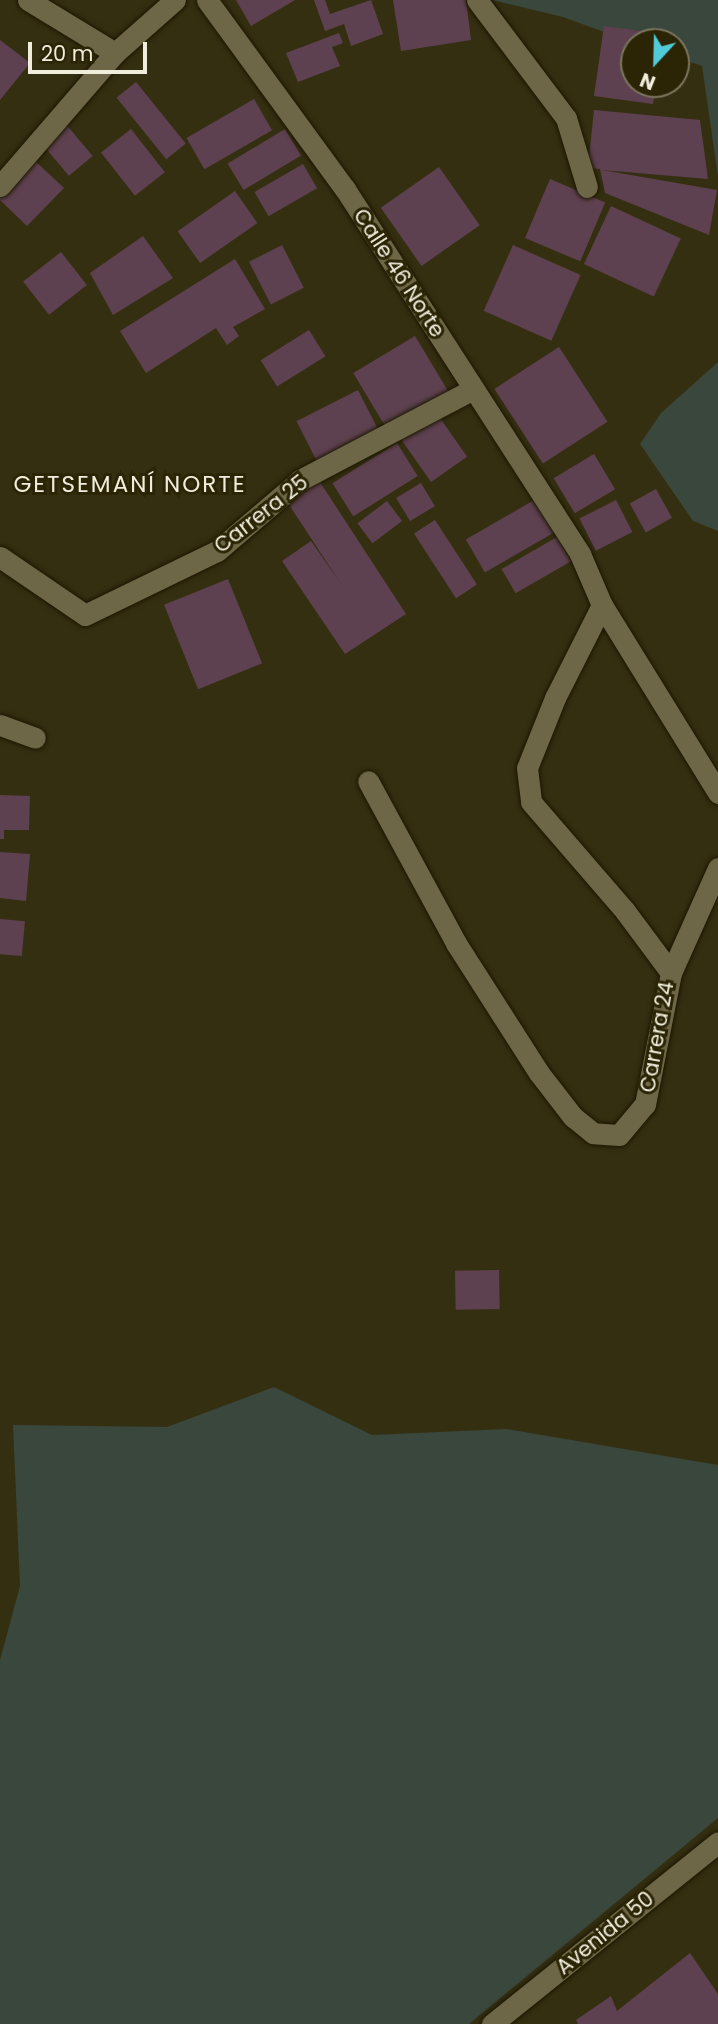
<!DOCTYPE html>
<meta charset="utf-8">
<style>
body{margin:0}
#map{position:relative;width:718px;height:2024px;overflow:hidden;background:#352f11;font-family:Poppins,sans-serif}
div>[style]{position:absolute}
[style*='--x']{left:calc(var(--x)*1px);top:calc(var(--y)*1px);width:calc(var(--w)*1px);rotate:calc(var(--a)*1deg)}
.green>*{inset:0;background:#39473c}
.building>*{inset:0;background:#5e4150;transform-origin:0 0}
.roads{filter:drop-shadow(0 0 2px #1c1700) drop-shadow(0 0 2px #1c1700)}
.minor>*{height:21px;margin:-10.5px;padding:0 10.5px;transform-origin:10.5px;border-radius:10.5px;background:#6d6748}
span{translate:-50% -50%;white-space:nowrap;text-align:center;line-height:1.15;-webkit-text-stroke:6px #2b2506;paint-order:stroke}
.street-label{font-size:21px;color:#f0eddc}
.neighbourhood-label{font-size:23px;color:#f0eddc;letter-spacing:2px}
.north{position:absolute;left:620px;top:28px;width:70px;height:70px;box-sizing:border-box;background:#2b2506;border:2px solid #7a755c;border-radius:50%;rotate:202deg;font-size:19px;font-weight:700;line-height:28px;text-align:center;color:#f0eddc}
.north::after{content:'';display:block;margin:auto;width:24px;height:32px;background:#52cbd9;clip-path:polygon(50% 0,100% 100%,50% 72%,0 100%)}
.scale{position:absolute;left:28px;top:42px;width:119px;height:32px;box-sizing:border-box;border:4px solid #f0eddc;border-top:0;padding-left:9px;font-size:21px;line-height:24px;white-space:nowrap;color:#f0eddc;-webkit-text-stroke:5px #2b2506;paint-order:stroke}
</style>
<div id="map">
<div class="green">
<div style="clip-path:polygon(492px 0,718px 0,718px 177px,702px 66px,676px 57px,676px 42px,634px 43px,563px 17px)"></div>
<div style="clip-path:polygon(718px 362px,718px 531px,693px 521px,640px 444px,661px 413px)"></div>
<div style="clip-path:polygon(274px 1387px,372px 1435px,506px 1429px,718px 1465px,718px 1818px,469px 2024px,0 2024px,0 1660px,20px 1586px,13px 1425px,167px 1427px)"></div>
</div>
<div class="building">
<div style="clip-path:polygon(236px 0,295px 0,251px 26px)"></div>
<div style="clip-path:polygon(314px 0,325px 0,330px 14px,371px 0,383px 34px,351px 46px,344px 24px,325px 31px)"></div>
<div style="clip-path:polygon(393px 0,466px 0,471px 40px,401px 51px)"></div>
<div style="clip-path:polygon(604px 26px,663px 34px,662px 42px,634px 42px,634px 84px,656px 84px,653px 104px,594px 96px)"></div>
<div style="clip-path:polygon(339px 33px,343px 43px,332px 47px,340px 66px,298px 82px,286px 53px)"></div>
<div style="clip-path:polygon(0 40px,30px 63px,0 100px)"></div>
<div style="left:136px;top:82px;width:79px;height:25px;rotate:51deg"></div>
<div style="left:254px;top:99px;width:36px;height:78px;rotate:60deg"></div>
<div style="clip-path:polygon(594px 110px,700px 120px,708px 179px,602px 170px,717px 190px,709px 235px,605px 193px,600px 169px,588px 168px)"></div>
<div style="left:65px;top:123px;width:43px;height:31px;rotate:50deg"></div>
<div style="left:131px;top:129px;width:55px;height:38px;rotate:52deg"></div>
<div style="left:285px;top:129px;width:31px;height:67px;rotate:59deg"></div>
<div style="clip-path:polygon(33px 159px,64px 188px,27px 226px,0 200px,0 194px)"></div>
<div style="left:303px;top:164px;width:28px;height:56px;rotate:60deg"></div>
<div style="left:439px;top:167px;width:71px;height:71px;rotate:55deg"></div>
<div style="left:550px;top:179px;width:60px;height:64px;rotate:23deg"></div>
<div style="left:235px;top:191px;width:39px;height:70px;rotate:55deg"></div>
<div style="left:611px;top:206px;width:77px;height:64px;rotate:25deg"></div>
<div style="clip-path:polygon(143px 236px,173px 278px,113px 315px,90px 273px)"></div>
<div style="left:282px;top:245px;width:48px;height:37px;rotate:63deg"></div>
<div style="left:513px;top:245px;width:74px;height:72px;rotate:24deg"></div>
<div style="left:61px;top:252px;width:42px;height:48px;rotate:52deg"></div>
<div style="clip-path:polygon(235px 259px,265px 309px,233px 327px,239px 336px,227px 345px,216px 328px,146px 373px,120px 331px)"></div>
<div style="left:309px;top:330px;width:31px;height:57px;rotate:58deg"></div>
<div style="left:415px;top:336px;width:66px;height:72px;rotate:59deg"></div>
<div style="left:559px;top:347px;width:89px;height:77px;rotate:57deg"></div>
<div style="left:358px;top:390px;width:44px;height:69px;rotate:63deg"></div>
<div style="left:435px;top:411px;width:56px;height:44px;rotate:55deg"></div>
<div style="left:397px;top:443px;width:39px;height:76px;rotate:58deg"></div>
<div style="left:594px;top:454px;width:41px;height:47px;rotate:59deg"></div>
<div style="clip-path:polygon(316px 476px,406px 614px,345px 654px,282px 561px,311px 541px,341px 584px,284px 497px)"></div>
<div style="left:421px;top:483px;width:27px;height:29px;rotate:59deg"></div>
<div style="left:656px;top:489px;width:33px;height:30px;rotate:61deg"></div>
<div style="left:536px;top:499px;width:38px;height:81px;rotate:60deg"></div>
<div style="left:616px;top:500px;width:36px;height:41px;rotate:63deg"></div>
<div style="left:387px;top:501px;width:25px;height:37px;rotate:53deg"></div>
<div style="left:435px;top:520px;width:77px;height:25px;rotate:57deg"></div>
<div style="left:557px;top:537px;width:28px;height:64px;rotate:60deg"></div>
<div style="left:228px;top:579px;width:91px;height:69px;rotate:68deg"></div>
<div style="clip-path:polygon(0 795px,30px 796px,29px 830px,4px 830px,4px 839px,0 839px)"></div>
<div style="clip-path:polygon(0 852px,30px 854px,26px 901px,0 898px)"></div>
<div style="left:0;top:919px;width:25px;height:35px;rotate:5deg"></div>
<div style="left:499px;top:1270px;width:39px;height:44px;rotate:89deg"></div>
<div style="clip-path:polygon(690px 1953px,718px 1994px,718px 2024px,578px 2024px,576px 2020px,611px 1996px,617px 2011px)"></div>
</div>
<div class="roads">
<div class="minor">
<div style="--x:28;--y:0;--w:102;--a:31.3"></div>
<div style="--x:207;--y:0;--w:234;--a:53.9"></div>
<div style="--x:345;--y:189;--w:434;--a:57.2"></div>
<div style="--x:580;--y:554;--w:56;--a:66.7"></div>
<div style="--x:602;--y:605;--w:104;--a:116.8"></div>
<div style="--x:555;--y:698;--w:75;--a:111.8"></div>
<div style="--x:527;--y:768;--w:34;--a:83"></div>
<div style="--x:531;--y:802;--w:144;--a:49.2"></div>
<div style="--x:625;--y:911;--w:77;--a:53.4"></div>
<div style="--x:671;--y:973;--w:134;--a:101.2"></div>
<div style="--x:645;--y:1104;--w:40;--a:130"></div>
<div style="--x:619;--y:1135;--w:26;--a:-176"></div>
<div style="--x:593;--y:1133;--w:26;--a:-141"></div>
<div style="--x:573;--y:1117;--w:56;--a:-127.7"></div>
<div style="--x:539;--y:1073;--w:154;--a:-122.6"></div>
<div style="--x:456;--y:943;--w:184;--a:-118.5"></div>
<div style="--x:477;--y:0;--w:148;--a:53"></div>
<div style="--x:566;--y:118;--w:72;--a:73.1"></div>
<div style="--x:0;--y:186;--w:176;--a:-49.2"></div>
<div style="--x:115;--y:53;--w:80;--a:-41.5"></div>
<div style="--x:0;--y:557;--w:103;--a:34.3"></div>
<div style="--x:85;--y:615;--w:147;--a:-25.9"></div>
<div style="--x:217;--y:551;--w:109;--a:-40.5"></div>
<div style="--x:300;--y:480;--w:195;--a:-27.7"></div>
<div style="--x:602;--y:605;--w:221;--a:58.3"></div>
<div style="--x:0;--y:725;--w:37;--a:20"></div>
<div style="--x:671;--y:973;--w:115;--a:-65.9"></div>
<div style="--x:492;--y:2024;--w:290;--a:-38.8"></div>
</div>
</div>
<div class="street-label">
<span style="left:399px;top:273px;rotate:57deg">Calle 46 Norte</span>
<span style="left:261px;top:514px;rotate:-38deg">Carrera 25</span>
<span style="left:657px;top:1037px;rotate:-80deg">Carrera 24</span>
<span style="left:605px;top:1933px;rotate:-39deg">Avenida 50</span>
</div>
<div class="neighbourhood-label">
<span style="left:130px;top:484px">GETSEMANÍ NORTE</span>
</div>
<div class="north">N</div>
<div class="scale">20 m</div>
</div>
